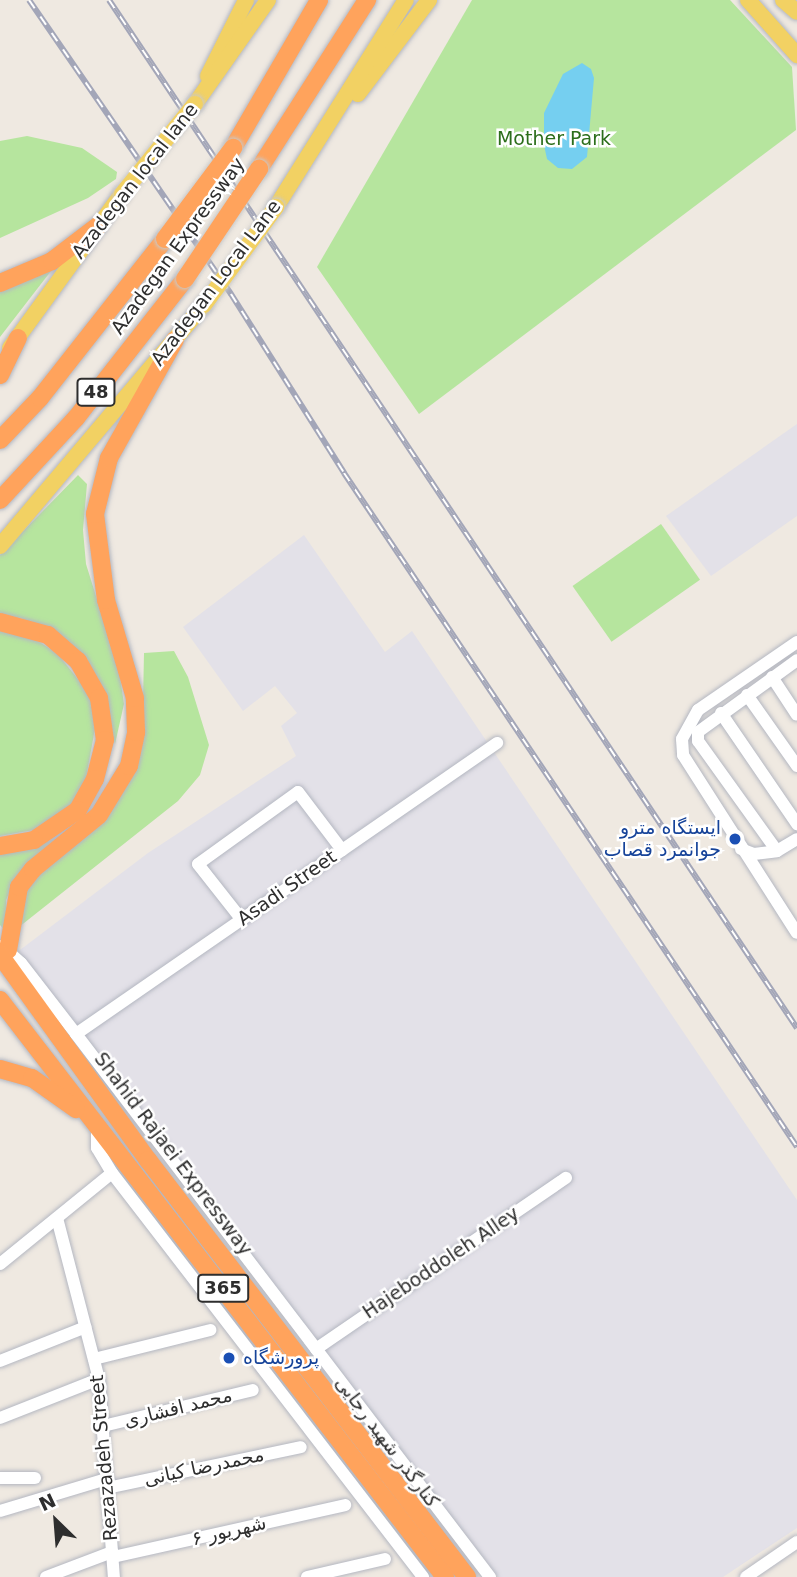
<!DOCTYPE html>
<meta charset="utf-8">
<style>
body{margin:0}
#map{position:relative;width:797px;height:1577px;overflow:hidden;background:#efe9e1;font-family:"DejaVu Sans",Vazirmatn,sans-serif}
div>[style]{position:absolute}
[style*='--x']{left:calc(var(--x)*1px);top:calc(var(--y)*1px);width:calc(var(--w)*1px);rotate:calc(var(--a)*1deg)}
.industrial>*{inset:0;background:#e3e1e8}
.green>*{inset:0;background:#b6e59e;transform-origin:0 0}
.water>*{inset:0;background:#75cff0}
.roads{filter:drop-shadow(0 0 2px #b4b7c1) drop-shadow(0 0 2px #b4b7c1)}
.minor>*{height:12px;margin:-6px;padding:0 6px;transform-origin:6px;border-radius:6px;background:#fff}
.major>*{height:16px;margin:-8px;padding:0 8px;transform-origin:8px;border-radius:8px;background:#f2d163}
.highway>*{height:18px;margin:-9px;padding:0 9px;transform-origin:9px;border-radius:9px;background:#ffa35c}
.rail>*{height:6px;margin-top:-3px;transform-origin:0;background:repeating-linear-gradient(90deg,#fff 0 10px,#a3a6b8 0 20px);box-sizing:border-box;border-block:2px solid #a3a6b8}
.bridges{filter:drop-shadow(0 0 2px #c9c9c9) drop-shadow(0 0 2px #c9c9c9)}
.major-bridge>*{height:16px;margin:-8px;padding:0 8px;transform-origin:8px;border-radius:8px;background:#f2d163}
.highway-bridge>*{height:18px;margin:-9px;padding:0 9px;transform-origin:9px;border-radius:9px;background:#ffa35c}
.dots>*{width:19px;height:19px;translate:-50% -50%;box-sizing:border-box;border:4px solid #fff;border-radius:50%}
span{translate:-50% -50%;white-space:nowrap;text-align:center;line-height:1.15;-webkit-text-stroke:5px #fff;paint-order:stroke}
.shield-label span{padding:2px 5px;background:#fff;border:2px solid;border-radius:5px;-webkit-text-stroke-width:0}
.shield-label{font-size:18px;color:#2e2e2e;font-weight:700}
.park-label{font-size:19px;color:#2c6e1b}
.street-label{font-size:19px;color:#2e2e2e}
.transit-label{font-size:19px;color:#164399}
.right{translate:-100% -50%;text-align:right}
.left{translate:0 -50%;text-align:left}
.north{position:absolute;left:21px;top:1486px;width:70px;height:70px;-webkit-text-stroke:5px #fff;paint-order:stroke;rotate:335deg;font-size:19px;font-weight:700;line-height:28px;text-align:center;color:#2e2e2e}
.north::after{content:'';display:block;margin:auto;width:24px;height:32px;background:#2e2e2e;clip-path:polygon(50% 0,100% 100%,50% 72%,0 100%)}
</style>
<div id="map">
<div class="industrial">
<div style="clip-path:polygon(797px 424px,797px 516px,711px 576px,666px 516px)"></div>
<div style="clip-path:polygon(304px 535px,385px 652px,412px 631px,797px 1200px,797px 1528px,723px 1577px,498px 1577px,16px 953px,148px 853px,296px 756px,281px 726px,297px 713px,275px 686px,243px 711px,183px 627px)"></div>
</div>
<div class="green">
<div style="clip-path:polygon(472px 0,730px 0,792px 67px,796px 130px,419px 414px,317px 267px)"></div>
<div style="clip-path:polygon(27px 136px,82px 148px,117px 172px,116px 179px,88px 198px,0 238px,0 141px)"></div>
<div style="clip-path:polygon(51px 271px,0 337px,0 290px)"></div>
<div style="clip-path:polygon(78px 475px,87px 484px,83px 530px,86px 564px,119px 670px,124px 704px,115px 744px,104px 693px,52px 631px,21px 618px,0 616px,0 555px)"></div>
<div style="left:661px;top:524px;width:68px;height:108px;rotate:55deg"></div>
<div style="clip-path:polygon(0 630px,28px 635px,57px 653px,89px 693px,96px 723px,85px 784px,69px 807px,39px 829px,0 836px)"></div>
<div style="clip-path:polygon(174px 651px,188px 677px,209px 745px,200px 775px,178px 801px,19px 927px,28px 885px,130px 776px,142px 748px,144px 653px)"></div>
<div style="clip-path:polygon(59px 838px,12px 887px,6px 900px,7px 933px,0 925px,0 853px)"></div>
</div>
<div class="water">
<div style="clip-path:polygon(582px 63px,591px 69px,594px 78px,587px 157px,572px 169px,558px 168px,547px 159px,544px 145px,544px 113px,563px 74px)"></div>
</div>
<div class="roads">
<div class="minor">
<div style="--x:797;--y:642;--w:120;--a:145.5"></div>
<div style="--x:698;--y:710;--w:33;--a:119"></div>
<div style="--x:682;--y:739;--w:16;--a:86"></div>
<div style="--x:683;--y:755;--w:211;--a:57.4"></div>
<div style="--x:772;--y:677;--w:45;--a:56.7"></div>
<div style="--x:747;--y:695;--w:87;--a:54.8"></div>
<div style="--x:721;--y:713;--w:135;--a:55.6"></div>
<div style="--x:741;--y:849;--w:14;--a:21"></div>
<div style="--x:754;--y:854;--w:23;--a:-7"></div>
<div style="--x:777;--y:851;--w:23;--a:-31"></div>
<div style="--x:777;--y:851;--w:135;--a:-125.7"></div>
<div style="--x:698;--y:741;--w:9;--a:-90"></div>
<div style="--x:698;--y:732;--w:122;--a:-36"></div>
<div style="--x:242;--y:920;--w:71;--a:-128.2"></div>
<div style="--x:198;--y:864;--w:123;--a:-35.8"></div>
<div style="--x:298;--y:792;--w:73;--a:52.8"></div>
<div style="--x:2;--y:946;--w:25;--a:42"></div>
<div style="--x:21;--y:963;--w:90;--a:52.2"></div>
<div style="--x:76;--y:1034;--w:683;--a:52.68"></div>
<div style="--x:76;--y:1034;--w:512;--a:-34.65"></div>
<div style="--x:97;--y:1125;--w:23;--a:90"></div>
<div style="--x:97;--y:1148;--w:29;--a:59"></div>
<div style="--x:112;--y:1173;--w:510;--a:52.41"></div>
<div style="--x:57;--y:1218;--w:166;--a:75.4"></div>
<div style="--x:99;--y:1379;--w:199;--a:85.7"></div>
<div style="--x:0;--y:1264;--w:144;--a:-39.1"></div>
<div style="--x:316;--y:1349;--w:303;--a:-34.4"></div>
<div style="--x:94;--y:1359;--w:120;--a:-14"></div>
<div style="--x:0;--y:1361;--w:92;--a:-21.6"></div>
<div style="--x:0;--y:1418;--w:106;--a:-21.5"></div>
<div style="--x:103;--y:1426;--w:154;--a:-13.5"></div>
<div style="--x:0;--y:1478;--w:35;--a:0"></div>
<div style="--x:107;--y:1488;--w:198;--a:-11.9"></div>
<div style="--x:0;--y:1511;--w:112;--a:-16.7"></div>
<div style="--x:113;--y:1557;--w:238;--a:-12.6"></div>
<div style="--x:46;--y:1577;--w:71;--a:-20.7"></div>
<div style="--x:307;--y:1577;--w:80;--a:-13"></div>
<div style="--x:746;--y:1577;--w:62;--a:-34.5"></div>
</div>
<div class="major">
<div style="--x:748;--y:0;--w:74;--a:48.3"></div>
<div style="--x:783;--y:0;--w:18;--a:41"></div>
<div style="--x:208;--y:76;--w:85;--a:-63.4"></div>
<div style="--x:358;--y:94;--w:118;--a:-52.9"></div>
<div style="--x:195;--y:104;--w:127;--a:-54.9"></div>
<div style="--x:276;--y:207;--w:244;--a:-57.9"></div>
<div style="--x:10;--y:348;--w:190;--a:-54"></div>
<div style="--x:0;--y:546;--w:316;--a:-49.8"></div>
</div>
<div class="highway">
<div style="--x:233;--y:148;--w:171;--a:-59.8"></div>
<div style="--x:259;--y:169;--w:201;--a:-57.4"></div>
<div style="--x:0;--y:283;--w:56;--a:-22.9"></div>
<div style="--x:52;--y:261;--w:59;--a:-37.5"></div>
<div style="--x:0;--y:375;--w:41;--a:-64.1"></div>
<div style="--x:0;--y:440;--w:58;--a:-46.4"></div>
<div style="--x:40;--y:398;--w:202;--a:-51.8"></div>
<div style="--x:0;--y:500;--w:112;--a:-47.2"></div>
<div style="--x:76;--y:418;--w:177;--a:-51.9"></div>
<div style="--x:0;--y:622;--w:50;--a:15.2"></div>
<div style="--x:48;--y:635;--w:40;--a:41"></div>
<div style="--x:78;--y:661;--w:43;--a:60.4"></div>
<div style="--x:99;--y:698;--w:42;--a:81.9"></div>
<div style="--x:105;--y:740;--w:40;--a:104.4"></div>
<div style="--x:95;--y:779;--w:35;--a:119"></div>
<div style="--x:78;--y:810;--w:53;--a:145.7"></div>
<div style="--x:34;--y:840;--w:35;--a:170"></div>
<div style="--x:8;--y:950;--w:64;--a:-80.1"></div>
<div style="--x:19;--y:887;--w:23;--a:-52"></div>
<div style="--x:33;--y:869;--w:85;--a:-39.3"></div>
<div style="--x:99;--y:815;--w:57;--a:-58.5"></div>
<div style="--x:129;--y:766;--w:35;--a:-78"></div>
<div style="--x:136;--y:732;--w:34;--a:-92"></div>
<div style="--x:135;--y:698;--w:102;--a:-106.5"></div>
<div style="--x:106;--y:600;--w:87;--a:-97.3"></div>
<div style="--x:95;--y:514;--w:58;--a:-76"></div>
<div style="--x:109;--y:458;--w:135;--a:-60.8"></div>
<div style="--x:0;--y:955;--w:253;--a:54.2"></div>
<div style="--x:148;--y:1160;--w:525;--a:52.58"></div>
<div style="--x:0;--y:1000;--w:729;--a:52.36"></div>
<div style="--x:0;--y:1069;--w:33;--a:16"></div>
<div style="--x:32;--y:1078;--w:54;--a:35.2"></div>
</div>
</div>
<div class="rail">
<div style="--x:29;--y:0;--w:357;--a:55.5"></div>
<div style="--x:231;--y:294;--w:212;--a:57.7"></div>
<div style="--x:344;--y:473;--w:812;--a:56.09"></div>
<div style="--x:109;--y:0;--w:1237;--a:56.21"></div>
</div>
<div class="bridges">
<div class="major-bridge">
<div style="--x:122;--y:194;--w:116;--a:-51"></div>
<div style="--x:204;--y:305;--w:122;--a:-53.7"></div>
</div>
<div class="highway-bridge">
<div style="--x:165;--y:239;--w:114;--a:-53.2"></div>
<div style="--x:185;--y:279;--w:133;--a:-56.1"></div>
</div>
</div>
<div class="dots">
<div style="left:735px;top:839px;background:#1a4fb4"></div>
<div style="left:229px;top:1358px;background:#1a4fb4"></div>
</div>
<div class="shield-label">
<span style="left:96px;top:392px">48</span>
<span style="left:223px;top:1288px">365</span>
</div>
<div class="park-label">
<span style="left:554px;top:139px">Mother Park</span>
</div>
<div class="street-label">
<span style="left:135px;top:181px;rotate:-52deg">Azadegan local lane</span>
<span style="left:178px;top:246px;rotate:-54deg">Azadegan Expressway</span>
<span style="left:216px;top:283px;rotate:-53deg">Azadegan Local Lane</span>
<span style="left:287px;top:888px;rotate:-35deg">Asadi Street</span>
<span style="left:173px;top:1154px;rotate:53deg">Shahid Rajaei Expressway</span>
<span style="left:441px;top:1263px;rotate:-34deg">Hajeboddoleh Alley</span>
<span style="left:178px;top:1408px;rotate:-14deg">محمد افشاری</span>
<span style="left:387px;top:1442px;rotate:53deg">کنارگذر شهید رجایی</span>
<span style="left:104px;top:1458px;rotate:-95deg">Rezazadeh Street</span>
<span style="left:204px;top:1467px;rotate:-12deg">محمدرضا کیانی</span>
<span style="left:229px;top:1531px;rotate:-13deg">شهریور ۶</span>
</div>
<div class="transit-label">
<span class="right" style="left:721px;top:839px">ایستگاه مترو<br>جوانمرد قصاب</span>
<span class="left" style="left:243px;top:1358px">پرورشگاه</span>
</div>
<div class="north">N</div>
</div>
